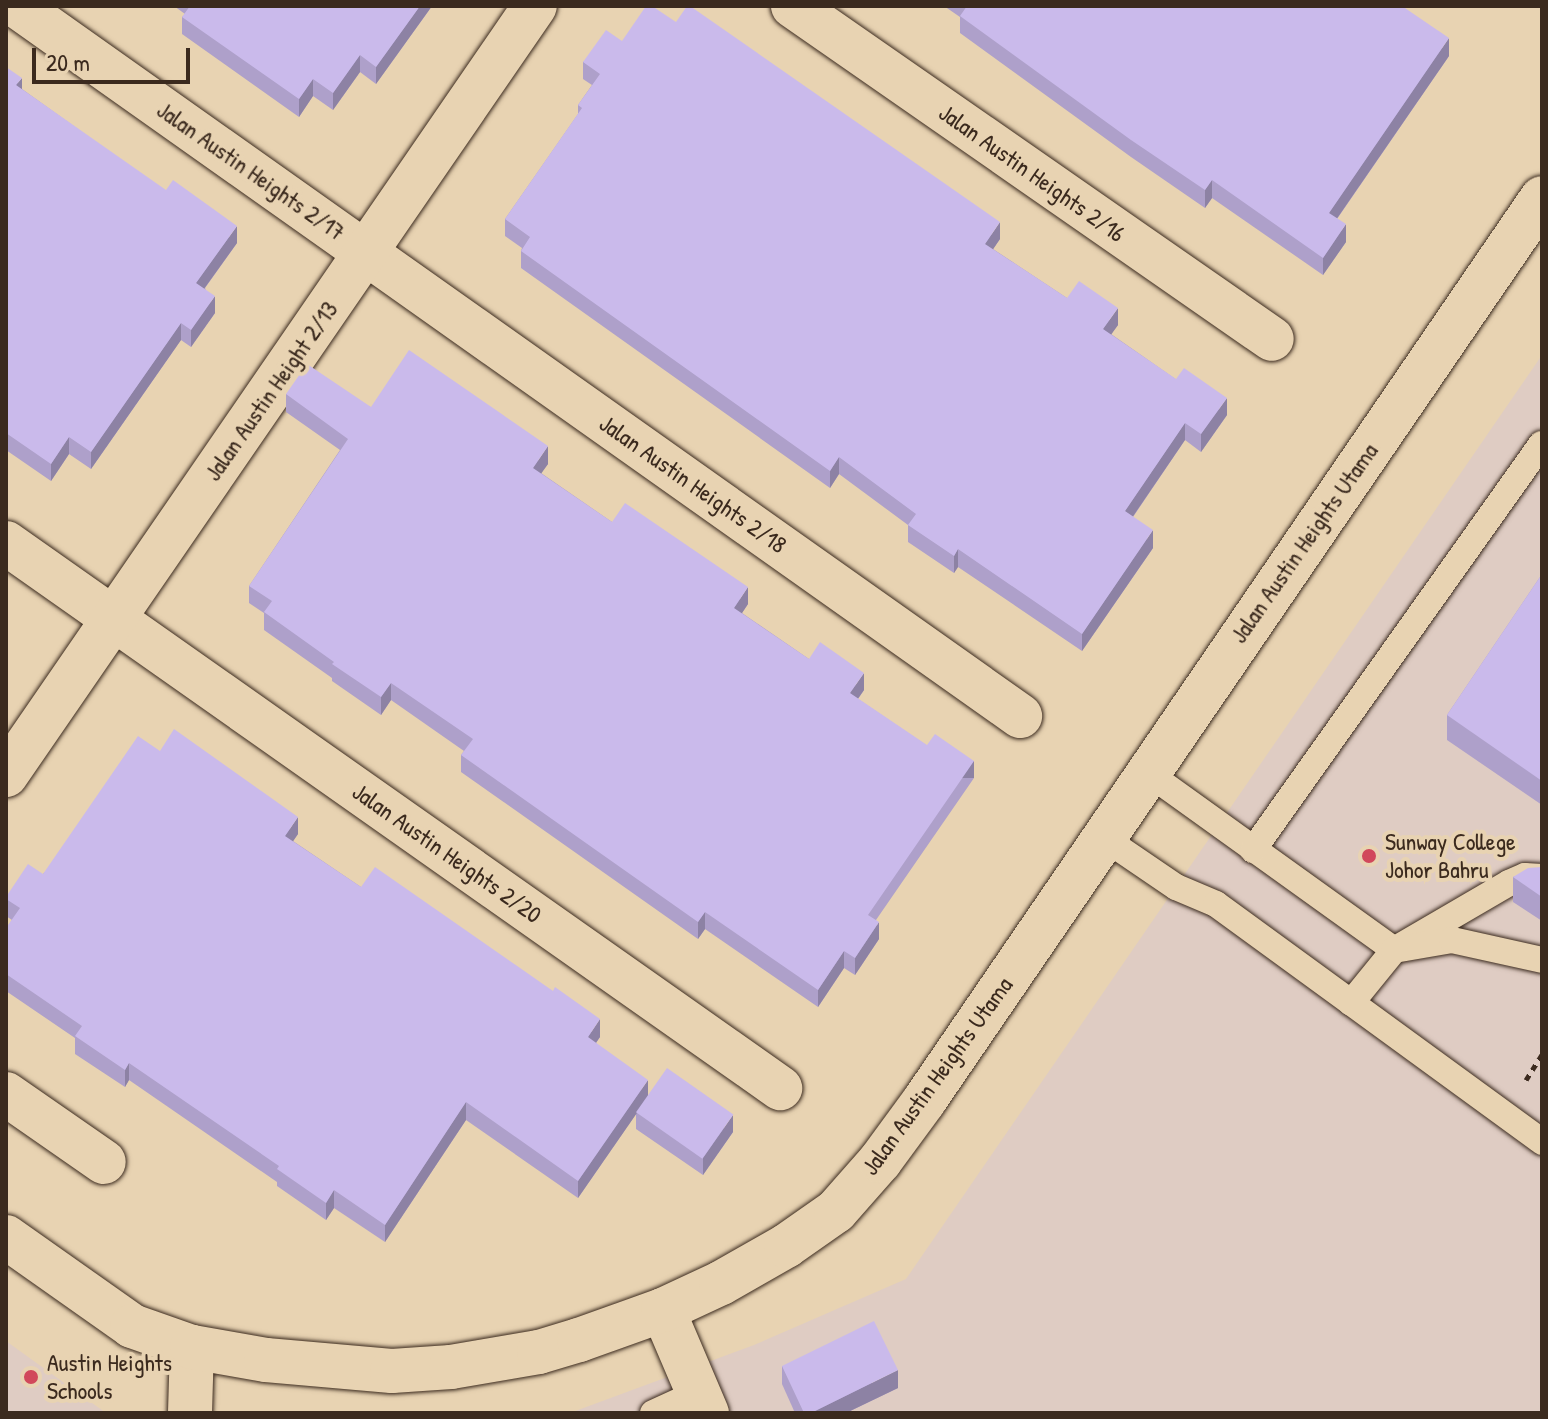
<!DOCTYPE html>
<style>
body{margin:0}
#map{position:relative;width:1548px;height:1419px;overflow:hidden;background:#e8d3b2;font-family:"Patrick Hand",sans-serif}
div>[style]{position:absolute}
[style*='--x']{left:calc(var(--x)*1px);top:calc(var(--y)*1px);width:calc(var(--w)*1px);rotate:calc(var(--a)*1deg)}
.built>*{inset:0;background:#dfccc3}
.path>*{height:5px;margin-top:-2.5px;transform-origin:0;background:repeating-linear-gradient(90deg,#3b2a1e 0 6px,transparent 0 12px)}
.roads{filter:drop-shadow(0 0 2px #3b2a1e) drop-shadow(0 0 2px #3b2a1e)}
.service>*{height:26px;margin:-13px;padding:0 13px;transform-origin:13px;border-radius:13px;background:#e8d3b2}
.minor>*{height:44px;margin:-22px;padding:0 22px;transform-origin:22px;border-radius:22px;background:#e8d3b2}
.tertiary>*{height:44px;margin:-22px;padding:0 22px;transform-origin:22px;border-radius:22px;background:#e8d3b2}
.wall>*{inset:0;background:#aea0ca;transform-origin:0 0}
.shaded-wall>*{inset:0;background:#8d82a4;transform-origin:0 0}
.building>*{inset:0;background:#cabaeb;transform-origin:0 0}
.dots>*{width:22px;height:22px;translate:-50% -50%;box-sizing:border-box;border:4px solid #e8d3b2;border-radius:50%}
span{translate:-50% -50%;white-space:nowrap;text-align:center;line-height:1.15;-webkit-text-stroke:8px #e8d3b2;paint-order:stroke}
.street-label{font-size:24px;color:#3b2a1e}
.poi-label{font-size:24px;color:#3b2a1e}
.left{translate:0 -50%;text-align:left}
.frame{position:absolute;inset:0;border:8px solid #3b2a1e;pointer-events:none}
.scale{position:absolute;left:32px;top:48px;width:158px;height:36px;box-sizing:border-box;border:4px solid #3b2a1e;border-top:0;padding-left:10px;font-size:24px;line-height:28px;white-space:nowrap;color:#3b2a1e;-webkit-text-stroke:6px #e8d3b2;paint-order:stroke}
</style>
<div id="map">
<div class="built">
<div style="clip-path:polygon(1542px 355px,1542px 1413px,570px 1413px,754px 1345px,906px 1279px)"></div>
<div style="clip-path:polygon(6px 1341px,106px 1413px,6px 1413px)"></div>
</div>
<div class="path">
<div style="--x:1526;--y:1080;--w:31;--a:-58"></div>
</div>
<div class="roads">
<div class="service">
<div style="--x:1148;--y:773;--w:303;--a:35.7"></div>
<div style="--x:1394;--y:950;--w:133;--a:-30.2"></div>
<div style="--x:1509;--y:883;--w:17;--a:-24"></div>
<div style="--x:1525;--y:876;--w:17;--a:3"></div>
<div style="--x:1104;--y:838;--w:87;--a:34.2"></div>
<div style="--x:1176;--y:887;--w:43;--a:23"></div>
<div style="--x:1216;--y:904;--w:404;--a:36.1"></div>
<div style="--x:1253;--y:850;--w:498;--a:-54.6"></div>
<div style="--x:1351;--y:1003;--w:68;--a:-50.9"></div>
<div style="--x:1394;--y:950;--w:59;--a:-9.8"></div>
<div style="--x:1452;--y:940;--w:92;--a:12.5"></div>
<div style="--x:653;--y:1413;--w:48;--a:-24.4"></div>
</div>
<div class="minor">
<div style="--x:17;--y:6;--w:1229;--a:35.29"></div>
<div style="--x:793;--y:6;--w:583;--a:34.81"></div>
<div style="--x:6;--y:543;--w:947;--a:35.15"></div>
<div style="--x:6;--y:775;--w:933;--a:-55.48"></div>
<div style="--x:6;--y:1094;--w:119;--a:34.8"></div>
<div style="--x:663;--y:1310;--w:112;--a:66.9"></div>
<div style="--x:190;--y:1413;--w:66;--a:-88.3"></div>
</div>
<div class="tertiary">
<div style="--x:6;--y:1237;--w:154;--a:35.2"></div>
<div style="--x:132;--y:1326;--w:64;--a:19.3"></div>
<div style="--x:192;--y:1347;--w:75;--a:10"></div>
<div style="--x:266;--y:1360;--w:126;--a:5"></div>
<div style="--x:392;--y:1371;--w:59;--a:-3.9"></div>
<div style="--x:451;--y:1367;--w:89;--a:-9.7"></div>
<div style="--x:539;--y:1352;--w:42;--a:-16.7"></div>
<div style="--x:579;--y:1340;--w:89;--a:-19.7"></div>
<div style="--x:663;--y:1310;--w:64;--a:-25"></div>
<div style="--x:721;--y:1283;--w:75;--a:-29.6"></div>
<div style="--x:786;--y:1246;--w:61;--a:-35"></div>
<div style="--x:836;--y:1211;--w:67;--a:-48.7"></div>
<div style="--x:880;--y:1161;--w:74;--a:-53.7"></div>
<div style="--x:924;--y:1101;--w:1094;--a:-55.61"></div>
</div>
</div>
<div class="wall">
<div style="clip-path:polygon(174px 6px,432px 6px,376px 84px,360px 72px,333px 110px,313px 96px,299px 117px,182px 34px,182px 17px,185px 14px)"></div>
<div style="clip-path:polygon(944px 6px,1402px 6px,1449px 56px,1337px 219px,1346px 242px,1323px 275px,1212px 198px,1205px 208px,1131px 157px,960px 33px,960px 17px)"></div>
<div style="clip-path:polygon(622px 41px,1000px 239px,993px 249px,1067px 298px,1118px 325px,1111px 334px,1227px 415px,1201px 452px,1185px 440px,1133px 517px,1153px 548px,1082px 651px,958px 567px,954px 573px,908px 542px,908px 525px,839px 474px,830px 488px,521px 268px,521px 251px,522px 248px,505px 236px,505px 219px,578px 114px,578px 105px,592px 85px,583px 79px,583px 62px)"></div>
<div style="clip-path:polygon(6px 67px,22px 89px,237px 243px,205px 288px,215px 313px,191px 347px,181px 340px,91px 469px,69px 454px,51px 481px,6px 450px)"></div>
<div style="clip-path:polygon(286px 394px,371px 407px,548px 464px,541px 473px,612px 522px,748px 604px,742px 613px,809px 659px,864px 690px,858px 699px,974px 778px,876px 920px,879px 939px,855px 975px,844px 968px,818px 1007px,705px 929px,698px 939px,461px 772px,461px 755px,464px 751px,391px 700px,381px 715px,332px 681px,332px 678px,264px 630px,264px 613px,249px 603px,249px 586px,340px 450px,286px 412px)"></div>
<div style="clip-path:polygon(1542px 574px,1542px 805px,1447px 740px,1447px 715px)"></div>
<div style="clip-path:polygon(160px 751px,298px 834px,293px 841px,361px 887px,600px 1037px,596px 1043px,648px 1096px,733px 1132px,703px 1175px,636px 1129px,636px 1114px,578px 1198px,466px 1120px,385px 1242px,334px 1208px,326px 1220px,277px 1186px,277px 1182px,129px 1080px,125px 1087px,75px 1054px,75px 1038px,6px 991px,6px 929px,12px 920px,6px 916px,6px 897px,43px 874px)"></div>
<div style="left:1542px;top:834px;width:28px;height:2px;rotate:90deg"></div>
<div style="clip-path:polygon(1542px 867px,1542px 921px,1513px 902px,1513px 877px)"></div>
<div style="clip-path:polygon(782px 1366px,898px 1388px,846px 1413px,795px 1413px,782px 1384px)"></div>
</div>
<div class="shaded-wall">
<div style="clip-path:polygon(420px 6px,432px 6px,376px 84px,376px 67px)"></div>
<div style="clip-path:polygon(1449px 38px,1449px 56px,1329px 230px,1329px 213px)"></div>
<div style="clip-path:polygon(360px 55px,360px 72px,333px 110px,333px 93px)"></div>
<div style="clip-path:polygon(22px 78px,22px 95px,16px 85px)"></div>
<div style="clip-path:polygon(313px 79px,313px 96px,299px 117px,299px 99px)"></div>
<div style="clip-path:polygon(1212px 180px,1212px 198px,1205px 208px,1205px 190px)"></div>
<div style="clip-path:polygon(1000px 222px,1000px 239px,985px 261px,985px 244px)"></div>
<div style="clip-path:polygon(1346px 224px,1346px 242px,1323px 275px,1323px 258px)"></div>
<div style="clip-path:polygon(237px 226px,237px 243px,196px 300px,196px 283px)"></div>
<div style="clip-path:polygon(215px 296px,215px 313px,191px 347px,191px 330px)"></div>
<div style="clip-path:polygon(1118px 308px,1118px 325px,1103px 346px,1103px 329px)"></div>
<div style="clip-path:polygon(181px 323px,181px 340px,91px 469px,91px 452px)"></div>
<div style="clip-path:polygon(1227px 398px,1227px 415px,1201px 452px,1201px 434px)"></div>
<div style="clip-path:polygon(1185px 423px,1185px 440px,1125px 528px,1125px 511px)"></div>
<div style="clip-path:polygon(69px 437px,69px 454px,51px 481px,51px 464px)"></div>
<div style="clip-path:polygon(548px 446px,548px 464px,533px 485px,533px 468px)"></div>
<div style="clip-path:polygon(839px 457px,839px 474px,830px 488px,830px 471px)"></div>
<div style="clip-path:polygon(1153px 530px,1153px 548px,1082px 651px,1082px 634px)"></div>
<div style="clip-path:polygon(958px 549px,958px 567px,954px 573px,954px 556px)"></div>
<div style="clip-path:polygon(748px 587px,748px 604px,734px 625px,734px 608px)"></div>
<div style="clip-path:polygon(864px 673px,864px 690px,850px 710px,850px 693px)"></div>
<div style="clip-path:polygon(391px 683px,391px 700px,381px 715px,381px 697px)"></div>
<div style="left:974px;top:761px;width:17px;height:187px;rotate:90deg"></div>
<div style="clip-path:polygon(298px 817px,298px 834px,285px 853px,285px 836px)"></div>
<div style="clip-path:polygon(705px 912px,705px 929px,698px 939px,698px 922px)"></div>
<div style="clip-path:polygon(879px 922px,879px 939px,855px 975px,855px 958px)"></div>
<div style="clip-path:polygon(844px 951px,844px 968px,818px 1007px,818px 990px)"></div>
<div style="clip-path:polygon(600px 1019px,600px 1037px,588px 1054px,588px 1037px)"></div>
<div style="clip-path:polygon(129px 1063px,129px 1080px,125px 1087px,125px 1070px)"></div>
<div style="clip-path:polygon(648px 1080px,648px 1097px,578px 1198px,578px 1181px)"></div>
<div style="clip-path:polygon(466px 1102px,466px 1120px,385px 1242px,385px 1225px)"></div>
<div style="clip-path:polygon(733px 1115px,733px 1132px,703px 1175px,703px 1158px)"></div>
<div style="clip-path:polygon(334px 1190px,334px 1208px,326px 1220px,326px 1203px)"></div>
<div style="clip-path:polygon(898px 1370px,898px 1388px,846px 1413px,811px 1413px)"></div>
</div>
<div class="building">
<div style="clip-path:polygon(190px 6px,420px 6px,376px 67px,360px 55px,333px 93px,313px 79px,299px 99px,182px 17px)"></div>
<div style="clip-path:polygon(646px 6px,652px 6px,676px 22px,687px 6px,690px 6px,1000px 222px,985px 244px,1067px 298px,1079px 281px,1118px 308px,1103px 329px,1176px 379px,1184px 368px,1227px 398px,1201px 434px,1185px 423px,1125px 511px,1153px 530px,1082px 634px,958px 549px,954px 556px,908px 525px,916px 514px,839px 457px,830px 471px,521px 251px,530px 237px,505px 219px,582px 108px,578px 105px,600px 74px,583px 62px,606px 30px,622px 41px)"></div>
<div style="clip-path:polygon(967px 6px,1402px 6px,1449px 38px,1329px 213px,1346px 224px,1323px 258px,1212px 180px,1205px 190px,1131px 140px,960px 16px)"></div>
<div style="clip-path:polygon(6px 67px,22px 78px,16px 85px,166px 190px,173px 180px,237px 226px,196px 283px,215px 296px,191px 330px,181px 323px,91px 452px,69px 437px,51px 464px,6px 433px)"></div>
<div style="clip-path:polygon(409px 350px,548px 446px,533px 468px,612px 522px,625px 503px,748px 587px,734px 608px,809px 659px,820px 642px,864px 673px,850px 693px,927px 745px,935px 734px,974px 761px,868px 915px,879px 922px,855px 958px,844px 951px,818px 990px,705px 912px,698px 922px,461px 755px,473px 739px,391px 683px,381px 697px,332px 664px,334px 662px,264px 612px,272px 601px,249px 586px,348px 439px,286px 394px,307px 364px,371px 407px)"></div>
<div style="clip-path:polygon(1542px 574px,1542px 781px,1447px 715px)"></div>
<div style="clip-path:polygon(174px 729px,298px 817px,285px 836px,361px 887px,375px 867px,553px 991px,555px 987px,600px 1019px,588px 1037px,648px 1080px,578px 1181px,466px 1102px,385px 1225px,334px 1190px,326px 1203px,277px 1169px,279px 1166px,129px 1063px,125px 1070px,75px 1036px,82px 1026px,6px 974px,6px 928px,20px 908px,6px 899px,6px 897px,28px 864px,43px 874px,138px 736px,160px 751px)"></div>
<div style="clip-path:polygon(1542px 867px,1542px 897px,1513px 877px,1528px 868px)"></div>
<div style="left:667px;top:1068px;width:81px;height:54px;rotate:35deg"></div>
<div style="clip-path:polygon(874px 1321px,898px 1370px,811px 1413px,804px 1413px,782px 1366px)"></div>
</div>
<div class="dots">
<div style="left:1369px;top:856px;background:#d1495b"></div>
<div style="left:31px;top:1377px;background:#d1495b"></div>
</div>
<div class="street-label">
<span style="left:251px;top:171px;rotate:35deg">Jalan Austin Heights 2/17</span>
<span style="left:1032px;top:173px;rotate:35deg">Jalan Austin Heights 2/16</span>
<span style="left:271px;top:391px;rotate:-55deg">Jalan Austin Height 2/13</span>
<span style="left:693px;top:484px;rotate:35deg">Jalan Austin Heights 2/18</span>
<span style="left:1304px;top:543px;rotate:-55deg">Jalan Austin Heights Utama</span>
<span style="left:447px;top:853px;rotate:35deg">Jalan Austin Heights 2/20</span>
<span style="left:937px;top:1076px;rotate:-54deg">Jalan Austin Heights Utama</span>
</div>
<div class="poi-label">
<span class="left" style="left:1385px;top:856px">Sunway College<br>Johor Bahru</span>
<span class="left" style="left:47px;top:1377px">Austin Heights<br>Schools</span>
</div>
<div class="frame"></div>
<div class="scale">20 m</div>
</div>
